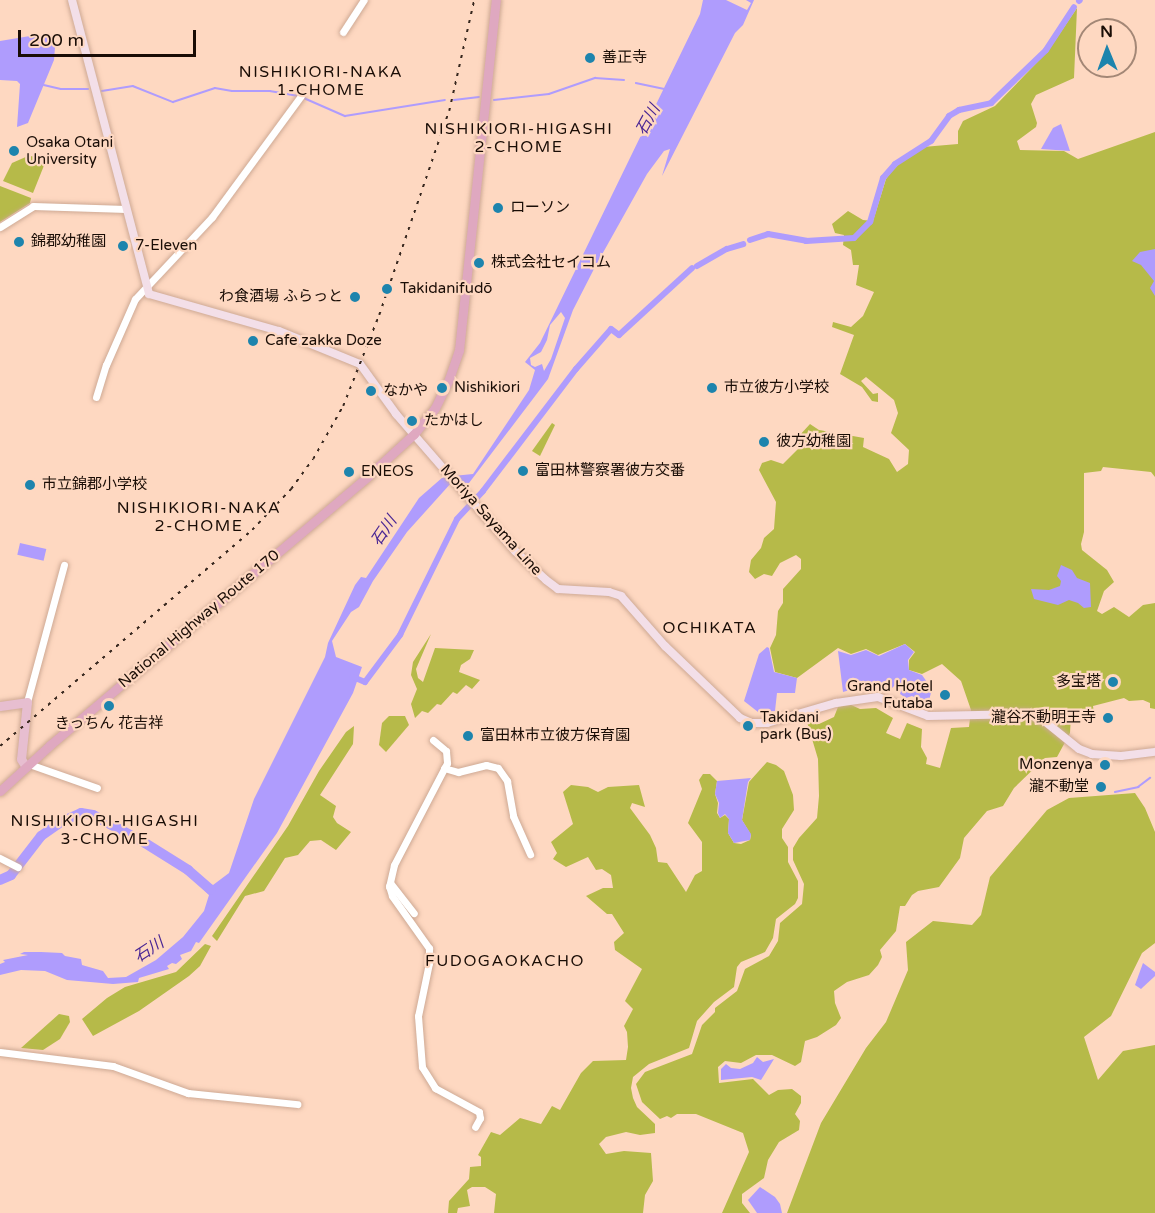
<!DOCTYPE html>
<meta charset="utf-8">
<style>
body{margin:0}
#map{position:relative;width:1155px;height:1213px;overflow:hidden;background:#fed8c1;font-family:"Varela Round","Noto Sans JP",sans-serif}
div>[style]{position:absolute}
[style*='--x']{left:calc(var(--x)*1px);top:calc(var(--y)*1px);width:calc(var(--w)*1px);rotate:calc(var(--a)*1deg)}
.green>*{inset:0;background:#b6ba49}
.water>*{inset:0;background:#af9cfd;transform-origin:0 0}
.stream>*{height:1.5px;margin:-0.75px;padding:0 0.75px;transform-origin:0.75px;border-radius:0.75px;background:#af9cfd}
.canal>*{height:6px;margin:-3px;padding:0 3px;transform-origin:3px;border-radius:3px;background:#af9cfd}
.river>*{height:10px;margin:-5px;padding:0 5px;transform-origin:5px;border-radius:5px;background:#af9cfd}
.roads{filter:drop-shadow(0 0 2px #cea994) drop-shadow(0 0 2px #cea994)}
.tertiary>*{height:7px;margin:-3.5px;padding:0 3.5px;transform-origin:3.5px;border-radius:3.5px;background:#fff}
.secondary>*{height:8px;margin:-4px;padding:0 4px;transform-origin:4px;border-radius:4px;background:#f3dfe8}
.primary>*{height:9px;margin:-4.5px;padding:0 4.5px;transform-origin:4.5px;border-radius:4.5px;background:#e7bed0}
.trunk>*{height:9px;margin:-4.5px;padding:0 4.5px;transform-origin:4.5px;border-radius:4.5px;background:#dfa8c0}
.rail>*{height:1.5px;margin-top:-0.75px;transform-origin:0;background:repeating-linear-gradient(90deg,#37271e 0 3px,transparent 0 9px)}
.dots>*{width:16px;height:16px;translate:-50% -50%;box-sizing:border-box;border:3px solid #fed8c1;border-radius:50%}
span{translate:-50% -50%;white-space:nowrap;text-align:center;line-height:1.15;-webkit-text-stroke:4.5px #fed8c1;paint-order:stroke}
.poi-label{font-size:15px;color:#1a0d06}
.left{translate:0 -50%;text-align:left}
.right{translate:-100% -50%;text-align:right}
.street-label{font-size:15px;color:#1a0d06}
.neighbourhood-label{font-size:16px;color:#1a0d06;letter-spacing:1.5px}
.water-label{font-size:16px;color:#4a2694;font-style:italic}
.north{position:absolute;left:1077px;top:18px;width:60px;height:60px;box-sizing:border-box;background:#fed8c1;border:2px solid #a38776;border-radius:50%;rotate:359deg;font-size:16px;font-weight:700;line-height:24px;text-align:center;color:#1a0d06}
.north::after{content:'';display:block;margin:auto;width:21px;height:27px;background:#1d84ad;clip-path:polygon(50% 0,100% 100%,50% 72%,0 100%)}
.scale{position:absolute;left:18px;top:30px;width:178px;height:27px;box-sizing:border-box;border:3px solid #1a0d06;border-top:0;padding-left:8px;font-size:18px;line-height:21px;white-space:nowrap;color:#1a0d06;-webkit-text-stroke:4px #fed8c1;paint-order:stroke}
</style>
<div id="map">
<div class="green">
<div style="clip-path:polygon(1077px 8px,1074px 78px,1036px 95px,1031px 104px,1037px 123px,1036px 127px,1017px 141px,1020px 150px,1064px 151px,1078px 159px,1155px 132px,1155px 477px,1151px 472px,1103px 467px,1101px 471px,1084px 473px,1084px 532px,1081px 544px,1082px 550px,1107px 570px,1114px 582px,1104px 591px,1097px 611px,1102px 614px,1114px 607px,1129px 617px,1143px 605px,1155px 603px,1155px 709px,1150px 708px,1150px 703px,1143px 700px,1129px 701px,1124px 698px,1093px 706px,1094px 713px,1071px 716px,1070px 733px,1057px 757px,1045px 758px,1014px 788px,1003px 806px,987px 811px,964px 838px,960px 858px,939px 887px,918px 891px,912px 895px,905px 906px,900px 906px,896px 931px,880px 950px,882px 957px,878px 965px,869px 975px,847px 982px,834px 991px,835px 1003px,841px 1018px,836px 1025px,817px 1037px,805px 1041px,801px 1062px,795px 1066px,772px 1055px,756px 1055px,741px 1063px,725px 1061px,718px 1067px,719px 1083px,753px 1079px,769px 1095px,778px 1090px,792px 1089px,801px 1096px,801px 1103px,795px 1114px,800px 1121px,799px 1130px,779px 1142px,768px 1160px,764px 1178px,742px 1194px,742px 1203px,750px 1213px,722px 1213px,749px 1152px,743px 1133px,696px 1114px,677px 1114px,671px 1118px,667px 1116px,660px 1119px,642px 1102px,636px 1084px,645px 1072px,692px 1054px,702px 1025px,715px 1012px,715px 1008px,737px 991px,745px 969px,769px 956px,778px 941px,780px 923px,802px 904px,804px 884px,793px 860px,793px 848px,799px 838px,817px 818px,819px 796px,818px 759px,807px 722px,813px 720px,814px 724px,819px 724px,834px 717px,838px 707px,849px 704px,860px 709px,876px 708px,893px 718px,886px 733px,900px 739px,907px 723px,922px 729px,921px 747px,927px 758px,926px 764px,940px 768px,951px 728px,969px 727px,971px 710px,961px 681px,942px 664px,922px 674px,909px 670px,909px 660px,915px 652px,905px 644px,878px 655px,866px 649px,851px 654px,838px 648px,797px 678px,775px 672px,770px 648px,776px 635px,778px 611px,783px 603px,783px 589px,801px 569px,801px 559px,796px 555px,780px 563px,772px 576px,764px 574px,755px 579px,749px 572px,751px 560px,761px 548px,764px 538px,774px 529px,776px 502px,759px 470px,762px 463px,771px 460px,783px 464px,799px 448px,799px 436px,810px 424px,819px 430px,864px 438px,863px 447px,889px 459px,897px 472px,908px 464px,909px 450px,891px 433px,898px 413px,894px 400px,866px 377px,861px 381px,873px 394px,878px 393px,878px 402px,872px 401px,862px 387px,840px 374px,854px 335px,832px 327px,833px 322px,851px 327px,863px 316px,874px 292px,856px 285px,859px 265px,853px 265px,851px 250px,843px 245px,844px 235px,835px 233px,832px 224px,848px 211px,863px 220px,873px 221px,886px 179px,897px 164px,923px 147px,958px 144px,958px 131px,963px 121px,995px 106px,1048px 51px)"></div>
<div style="clip-path:polygon(28px 156px,44px 157px,45px 163px,33px 193px,3px 181px,12px 163px)"></div>
<div style="clip-path:polygon(0 186px,31px 198px,30px 203px,0 222px)"></div>
<div style="clip-path:polygon(552px 423px,555px 425px,540px 456px,532px 451px)"></div>
<div style="clip-path:polygon(431px 634px,416px 669px,418px 678px,423px 682px,435px 648px,474px 650px,470px 659px,461px 665px,459px 672px,480px 680px,472px 689px,466px 685px,457px 694px,453px 692px,441px 705px,437px 704px,428px 713px,422px 711px,415px 718px,411px 704px,417px 689px,411px 675px,413px 662px)"></div>
<div style="clip-path:polygon(389px 716px,405px 716px,409px 725px,386px 752px,379px 745px,382px 723px)"></div>
<div style="clip-path:polygon(354px 726px,353px 744px,320px 795px,336px 806px,333px 817px,337px 823px,351px 832px,336px 850px,321px 840px,310px 841px,298px 855px,285px 858px,264px 891px,245px 896px,217px 941px,212px 936px,288px 826px,319px 771px,346px 732px)"></div>
<div style="clip-path:polygon(767px 762px,776px 765px,784px 771px,793px 795px,794px 810px,782px 829px,782px 838px,788px 847px,788px 862px,798px 881px,798px 898px,795px 904px,776px 919px,773px 938px,765px 952px,741px 962px,737px 967px,734px 987px,714px 1002px,697px 1021px,689px 1048px,649px 1064px,633px 1077px,631px 1088px,633px 1098px,637px 1107px,655px 1124px,655px 1133px,640px 1135px,626px 1132px,606px 1137px,599px 1144px,606px 1154px,624px 1151px,651px 1153px,653px 1181px,645px 1195px,643px 1213px,494px 1213px,496px 1194px,485px 1187px,472px 1187px,467px 1190px,470px 1206px,458px 1208px,457px 1213px,448px 1213px,449px 1201px,469px 1179px,470px 1167px,481px 1166px,481px 1157px,478px 1155px,491px 1132px,500px 1135px,520px 1118px,541px 1124px,552px 1106px,560px 1110px,581px 1073px,593px 1061px,626px 1060px,628px 1047px,627px 1032px,624px 1026px,633px 1009px,625px 1001px,642px 969px,615px 950px,614px 942px,624px 933px,612px 914px,607px 914px,586px 896px,603px 888px,613px 888px,611px 875px,602px 869px,596px 870px,588px 857px,566px 867px,553px 859px,557px 853px,551px 842px,573px 824px,563px 792px,571px 785px,588px 787px,598px 792px,608px 787px,639px 785px,645px 807px,632px 803px,630px 808px,650px 835px,656px 848px,658px 862px,667px 863px,686px 892px,695px 875px,702px 871px,702px 842px,688px 823px,702px 789px,699px 780px,703px 774px,710px 774px,717px 781px,715px 794px,718px 803px,717px 813px,720px 818px,725px 815px,729px 819px,728px 833px,734px 843px,741px 844px,750px 840px,751px 835px,742px 820px,749px 782px)"></div>
<div style="clip-path:polygon(1135px 793px,1145px 808px,1155px 832px,1155px 943px,1142px 953px,1111px 1016px,1084px 1037px,1098px 1080px,1123px 1051px,1155px 1045px,1155px 1213px,787px 1213px,821px 1123px,866px 1048px,886px 1022px,908px 970px,906px 942px,933px 921px,972px 925px,981px 915px,990px 877px,1047px 810px,1069px 798px)"></div>
<div style="clip-path:polygon(205px 944px,211px 946px,200px 966px,189px 976px,139px 1011px,93px 1036px,82px 1019px,107px 998px,125px 987px,176px 972px)"></div>
<div style="clip-path:polygon(59px 1014px,69px 1016px,70px 1022px,60px 1039px,43px 1050px,21px 1048px)"></div>
</div>
<div class="water">
<div style="clip-path:polygon(evenodd,703px 0,726px 0,747px 10px,751px 3px,746px 0,754px 0,743px 25px,735px 33px,662px 176px,670px 149px,664px 151px,647px 174px,595px 267px,573px 310px,548px 379px,469px 483px,452px 482px,407px 532px,373px 581px,359px 607px,351px 612px,332px 641px,336px 657px,362px 667px,353px 693px,277px 833px,199px 943px,196px 942px,191px 951px,180px 955px,182px 959px,176px 964px,172px 963px,167px 966px,169px 969px,139px 978px,138px 982px,113px 984px,67px 980px,45px 971px,21px 970px,0 975px,0 964px,5px 962px,3px 960px,28px 955px,20px 954px,24px 952px,41px 952px,62px 953px,65px 956px,81px 959px,82px 965px,103px 971px,108px 978px,126px 977px,156px 960px,183px 937px,204px 911px,209px 895px,200px 886px,203px 881px,213px 885px,229px 873px,254px 799px,325px 657px,328px 643px,355px 585px,361px 577px,366px 578px,419px 498px,443px 477px,473px 474px,529px 390px,535px 370px,525px 362px,540px 343px,700px 14px,703px 0,561px 312px,565px 318px,551px 359px,544px 371px,542px 364px,535px 367px,531px 365px,530px 358px,541px 352px,547px 340px,550px 325px,561px 312px)"></div>
<div style="clip-path:polygon(36px 35px,56px 35px,54px 60px,28px 123px,17px 127px,20px 84px,17px 81px,0 80px,0 41px)"></div>
<div style="clip-path:polygon(1061px 124px,1070px 151px,1041px 149px,1053px 128px)"></div>
<div style="clip-path:polygon(1155px 249px,1155px 296px,1150px 288px,1154px 281px,1141px 265px,1132px 261px,1140px 252px)"></div>
<div style="left:20px;top:543px;width:27px;height:12px;rotate:13deg"></div>
<div style="clip-path:polygon(1061px 565px,1072px 570px,1077px 578px,1090px 583px,1091px 607px,1084px 608px,1078px 603px,1069px 600px,1058px 605px,1034px 599px,1031px 589px,1049px 590px,1060px 586px,1061px 581px,1057px 576px)"></div>
<div style="clip-path:polygon(905px 644px,914px 652px,908px 660px,909px 670px,922px 675px,932px 689px,928px 704px,912px 696px,906px 698px,900px 694px,902px 688px,895px 685px,892px 688px,887px 685px,871px 686px,870px 684px,843px 692px,838px 651px,851px 655px,866px 650px,879px 656px)"></div>
<div style="clip-path:polygon(767px 647px,769px 648px,774px 672px,797px 678px,795px 693px,777px 693px,775px 711px,758px 712px,744px 701px,759px 654px)"></div>
<div style="clip-path:polygon(751px 778px,748px 782px,742px 820px,751px 834px,750px 840px,734px 843px,728px 833px,729px 819px,725px 814px,720px 818px,718px 813px,719px 803px,715px 794px,717px 781px)"></div>
<div style="clip-path:polygon(1143px 963px,1155px 972px,1155px 976px,1141px 989px,1135px 985px)"></div>
<div style="clip-path:polygon(757px 1057px,763px 1062px,774px 1059px,761px 1080px,752px 1077px,721px 1080px,721px 1069px,726px 1064px,731px 1068px,740px 1069px,753px 1063px)"></div>
<div style="clip-path:polygon(760px 1187px,775px 1197px,780px 1204px,782px 1213px,757px 1213px,748px 1200px)"></div>
</div>
<div class="stream">
<div style="--x:636;--y:83;--w:30;--a:12"></div>
<div style="--x:44;--y:85;--w:17;--a:13"></div>
<div style="--x:61;--y:89;--w:27;--a:0"></div>
<div style="--x:102;--y:91;--w:31;--a:-9"></div>
<div style="--x:133;--y:86;--w:43;--a:21.8"></div>
<div style="--x:173;--y:102;--w:44;--a:-18.4"></div>
<div style="--x:215;--y:88;--w:17;--a:10"></div>
<div style="--x:232;--y:91;--w:38;--a:0"></div>
<div style="--x:270;--y:91;--w:27;--a:10"></div>
<div style="--x:304;--y:98;--w:45;--a:23.7"></div>
<div style="--x:345;--y:116;--w:101;--a:-9.1"></div>
<div style="--x:454;--y:100;--w:25;--a:-7"></div>
<div style="--x:494;--y:100;--w:55;--a:-6.2"></div>
<div style="--x:549;--y:94;--w:49;--a:-19.2"></div>
<div style="--x:595;--y:78;--w:29;--a:4"></div>
<div style="--x:1115;--y:792;--w:24;--a:-12"></div>
<div style="--x:1138;--y:787;--w:15;--a:-37"></div>
</div>
<div class="canal">
<div style="--x:1079;--y:1;--w:1;--a:-45"></div>
<div style="--x:750;--y:240;--w:19;--a:-18"></div>
<div style="--x:768;--y:234;--w:39;--a:10"></div>
<div style="--x:806;--y:241;--w:48;--a:-3.6"></div>
<div style="--x:854;--y:238;--w:23;--a:-45"></div>
<div style="--x:870;--y:222;--w:46;--a:-73.5"></div>
<div style="--x:883;--y:178;--w:18;--a:-49"></div>
<div style="--x:895;--y:164;--w:43;--a:-32.6"></div>
<div style="--x:931;--y:141;--w:31;--a:-54"></div>
<div style="--x:949;--y:116;--w:12;--a:-31"></div>
<div style="--x:959;--y:110;--w:33;--a:-12"></div>
<div style="--x:991;--y:103;--w:76;--a:-43.9"></div>
<div style="--x:1046;--y:50;--w:51;--a:-56.9"></div>
<div style="--x:697;--y:266;--w:34;--a:-30"></div>
<div style="--x:727;--y:249;--w:17;--a:-17"></div>
<div style="--x:353;--y:677;--w:13;--a:23"></div>
<div style="--x:365;--y:682;--w:59;--a:-53.3"></div>
<div style="--x:400;--y:635;--w:129;--a:-63.8"></div>
<div style="--x:457;--y:519;--w:38;--a:-47"></div>
<div style="--x:483;--y:491;--w:153;--a:-52.7"></div>
<div style="--x:576;--y:369;--w:53;--a:-48.8"></div>
<div style="--x:611;--y:329;--w:10;--a:37"></div>
<div style="--x:619;--y:335;--w:99;--a:-42.5"></div>
</div>
<div class="river">
<div style="--x:0;--y:880;--w:12;--a:-24"></div>
<div style="--x:11;--y:875;--w:49;--a:-52.4"></div>
<div style="--x:41;--y:836;--w:24;--a:-35"></div>
<div style="--x:61;--y:822;--w:22;--a:-24"></div>
<div style="--x:81;--y:813;--w:12;--a:9"></div>
<div style="--x:93;--y:815;--w:59;--a:28.3"></div>
<div style="--x:145;--y:843;--w:51;--a:32.1"></div>
<div style="--x:188;--y:870;--w:30;--a:41"></div>
</div>
<div class="roads">
<div class="tertiary">
<div style="--x:343;--y:32;--w:38;--a:-57"></div>
<div style="--x:0;--y:227;--w:39;--a:-32"></div>
<div style="--x:33;--y:206;--w:93;--a:1.8"></div>
<div style="--x:96;--y:397;--w:34;--a:-73"></div>
<div style="--x:106;--y:365;--w:72;--a:-66.3"></div>
<div style="--x:135;--y:299;--w:112;--a:-46.8"></div>
<div style="--x:212;--y:217;--w:150;--a:-53.7"></div>
<div style="--x:27;--y:702;--w:142;--a:-74.9"></div>
<div style="--x:433;--y:740;--w:17;--a:40"></div>
<div style="--x:446;--y:751;--w:12;--a:85"></div>
<div style="--x:447;--y:763;--w:115;--a:117.5"></div>
<div style="--x:394;--y:865;--w:22;--a:103"></div>
<div style="--x:389;--y:886;--w:10;--a:73"></div>
<div style="--x:392;--y:896;--w:64;--a:54.6"></div>
<div style="--x:429;--y:948;--w:15;--a:90"></div>
<div style="--x:429;--y:963;--w:54;--a:101.7"></div>
<div style="--x:418;--y:1016;--w:51;--a:85.5"></div>
<div style="--x:422;--y:1067;--w:25;--a:58"></div>
<div style="--x:435;--y:1088;--w:50;--a:28.6"></div>
<div style="--x:479;--y:1112;--w:6;--a:81"></div>
<div style="--x:480;--y:1118;--w:10;--a:119"></div>
<div style="--x:29;--y:764;--w:72;--a:19.4"></div>
<div style="--x:444;--y:768;--w:15;--a:16"></div>
<div style="--x:458;--y:772;--w:29;--a:-14"></div>
<div style="--x:486;--y:765;--w:12;--a:14"></div>
<div style="--x:498;--y:768;--w:16;--a:55"></div>
<div style="--x:507;--y:781;--w:36;--a:80"></div>
<div style="--x:513;--y:816;--w:42;--a:65.9"></div>
<div style="--x:0;--y:858;--w:20;--a:27"></div>
<div style="--x:391;--y:884;--w:37;--a:52"></div>
<div style="--x:0;--y:1052;--w:114;--a:7.1"></div>
<div style="--x:113;--y:1066;--w:80;--a:19.8"></div>
<div style="--x:188;--y:1093;--w:110;--a:5.8"></div>
</div>
<div class="secondary">
<div style="--x:72;--y:0;--w:304;--a:75.3"></div>
<div style="--x:149;--y:294;--w:135;--a:15.9"></div>
<div style="--x:279;--y:331;--w:87;--a:22.2"></div>
<div style="--x:360;--y:364;--w:62;--a:54.2"></div>
<div style="--x:396;--y:414;--w:181;--a:49"></div>
<div style="--x:515;--y:551;--w:42;--a:43.1"></div>
<div style="--x:546;--y:580;--w:15;--a:37"></div>
<div style="--x:558;--y:589;--w:51;--a:3.4"></div>
<div style="--x:609;--y:592;--w:13;--a:18"></div>
<div style="--x:621;--y:596;--w:67;--a:48.7"></div>
<div style="--x:665;--y:646;--w:104;--a:43.8"></div>
<div style="--x:740;--y:718;--w:13;--a:23"></div>
<div style="--x:752;--y:723;--w:15;--a:0"></div>
<div style="--x:767;--y:723;--w:72;--a:-16.2"></div>
<div style="--x:836;--y:703;--w:42;--a:-8.1"></div>
<div style="--x:878;--y:697;--w:53;--a:20.8"></div>
<div style="--x:928;--y:716;--w:100;--a:-1.1"></div>
<div style="--x:1028;--y:714;--w:16;--a:22"></div>
<div style="--x:1043;--y:720;--w:46;--a:38.9"></div>
<div style="--x:1079;--y:749;--w:14;--a:21"></div>
<div style="--x:1092;--y:754;--w:29;--a:4"></div>
<div style="--x:1121;--y:756;--w:34;--a:-7"></div>
</div>
<div class="primary">
<div style="--x:0;--y:706;--w:27;--a:-8"></div>
<div style="--x:27;--y:702;--w:57;--a:96"></div>
<div style="--x:21;--y:759;--w:9;--a:58"></div>
</div>
<div class="trunk">
<div style="--x:0;--y:791;--w:68;--a:-42.6"></div>
<div style="--x:50;--y:745;--w:417;--a:-40.2"></div>
<div style="--x:368;--y:476;--w:62;--a:-42.4"></div>
<div style="--x:414;--y:434;--w:33;--a:-51"></div>
<div style="--x:435;--y:408;--w:32;--a:-64"></div>
<div style="--x:449;--y:379;--w:31;--a:-71"></div>
<div style="--x:459;--y:350;--w:352;--a:-84"></div>
</div>
</div>
<div class="rail">
<div style="--x:0;--y:746;--w:332;--a:-40.6"></div>
<div style="--x:252;--y:530;--w:57;--a:-46.4"></div>
<div style="--x:291;--y:489;--w:37;--a:-54"></div>
<div style="--x:313;--y:459;--w:61;--a:-60.5"></div>
<div style="--x:343;--y:406;--w:98;--a:-68.4"></div>
<div style="--x:379;--y:315;--w:216;--a:-71.1"></div>
<div style="--x:449;--y:111;--w:114;--a:-77.3"></div>
</div>
<div class="dots">
<div style="left:590px;top:58px;background:#1d84ad"></div>
<div style="left:14px;top:151px;background:#1d84ad"></div>
<div style="left:498px;top:208px;background:#1d84ad"></div>
<div style="left:19px;top:242px;background:#1d84ad"></div>
<div style="left:123px;top:246px;background:#1d84ad"></div>
<div style="left:479px;top:263px;background:#1d84ad"></div>
<div style="left:387px;top:289px;background:#1d84ad"></div>
<div style="left:355px;top:297px;background:#1d84ad"></div>
<div style="left:253px;top:341px;background:#1d84ad"></div>
<div style="left:442px;top:388px;background:#1d84ad"></div>
<div style="left:712px;top:388px;background:#1d84ad"></div>
<div style="left:371px;top:391px;background:#1d84ad"></div>
<div style="left:412px;top:421px;background:#1d84ad"></div>
<div style="left:764px;top:442px;background:#1d84ad"></div>
<div style="left:523px;top:471px;background:#1d84ad"></div>
<div style="left:349px;top:472px;background:#1d84ad"></div>
<div style="left:30px;top:485px;background:#1d84ad"></div>
<div style="left:1113px;top:682px;background:#1d84ad"></div>
<div style="left:945px;top:695px;background:#1d84ad"></div>
<div style="left:109px;top:706px;background:#1d84ad"></div>
<div style="left:1108px;top:718px;background:#1d84ad"></div>
<div style="left:748px;top:726px;background:#1d84ad"></div>
<div style="left:468px;top:736px;background:#1d84ad"></div>
<div style="left:1105px;top:765px;background:#1d84ad"></div>
<div style="left:1101px;top:787px;background:#1d84ad"></div>
</div>
<div class="poi-label">
<span class="left" style="left:602px;top:58px">善正寺</span>
<span class="left" style="left:26px;top:151px">Osaka Otani<br>University</span>
<span class="left" style="left:510px;top:208px">ローソン</span>
<span class="left" style="left:31px;top:242px">錦郡幼稚園</span>
<span class="left" style="left:135px;top:246px">7-Eleven</span>
<span class="left" style="left:491px;top:263px">株式会社セイコム</span>
<span class="left" style="left:400px;top:289px">Takidanifudō</span>
<span class="right" style="left:343px;top:297px">わ食酒場 ふらっと</span>
<span class="left" style="left:265px;top:341px">Cafe zakka Doze</span>
<span class="left" style="left:454px;top:388px">Nishikiori</span>
<span class="left" style="left:724px;top:388px">市立彼方小学校</span>
<span class="left" style="left:383px;top:391px">なかや</span>
<span class="left" style="left:424px;top:421px">たかはし</span>
<span class="left" style="left:776px;top:442px">彼方幼稚園</span>
<span class="left" style="left:535px;top:471px">富田林警察署彼方交番</span>
<span class="left" style="left:361px;top:472px">ENEOS</span>
<span class="left" style="left:42px;top:485px">市立錦郡小学校</span>
<span class="right" style="left:1101px;top:682px">多宝塔</span>
<span class="right" style="left:933px;top:695px">Grand Hotel<br>Futaba</span>
<span class="left" style="left:760px;top:726px">Takidani<br>park (Bus)</span>
<span class="right" style="left:1096px;top:718px">瀧谷不動明王寺</span>
<span style="left:109px;top:724px">きっちん 花吉祥</span>
<span class="left" style="left:480px;top:736px">富田林市立彼方保育園</span>
<span class="right" style="left:1093px;top:765px">Monzenya</span>
<span class="right" style="left:1089px;top:787px">瀧不動堂</span>
</div>
<div class="street-label">
<span style="left:491px;top:520px;rotate:48deg">Moriya Sayama Line</span>
<span style="left:199px;top:619px;rotate:-40deg">National Highway Route 170</span>
</div>
<div class="neighbourhood-label">
<span style="left:321px;top:81px">NISHIKIORI-NAKA<br>1-CHOME</span>
<span style="left:519px;top:138px">NISHIKIORI-HIGASHI<br>2-CHOME</span>
<span style="left:199px;top:517px">NISHIKIORI-NAKA<br>2-CHOME</span>
<span style="left:710px;top:628px">OCHIKATA</span>
<span style="left:105px;top:830px">NISHIKIORI-HIGASHI<br>3-CHOME</span>
<span style="left:505px;top:961px">FUDOGAOKACHO</span>
</div>
<div class="water-label">
<span style="left:648px;top:120px;rotate:-61deg">石川</span>
<span style="left:384px;top:531px;rotate:-56deg">石川</span>
<span style="left:149px;top:950px;rotate:-33deg">石川</span>
</div>
<div class="north">N</div>
<div class="scale">200 m</div>
</div>
